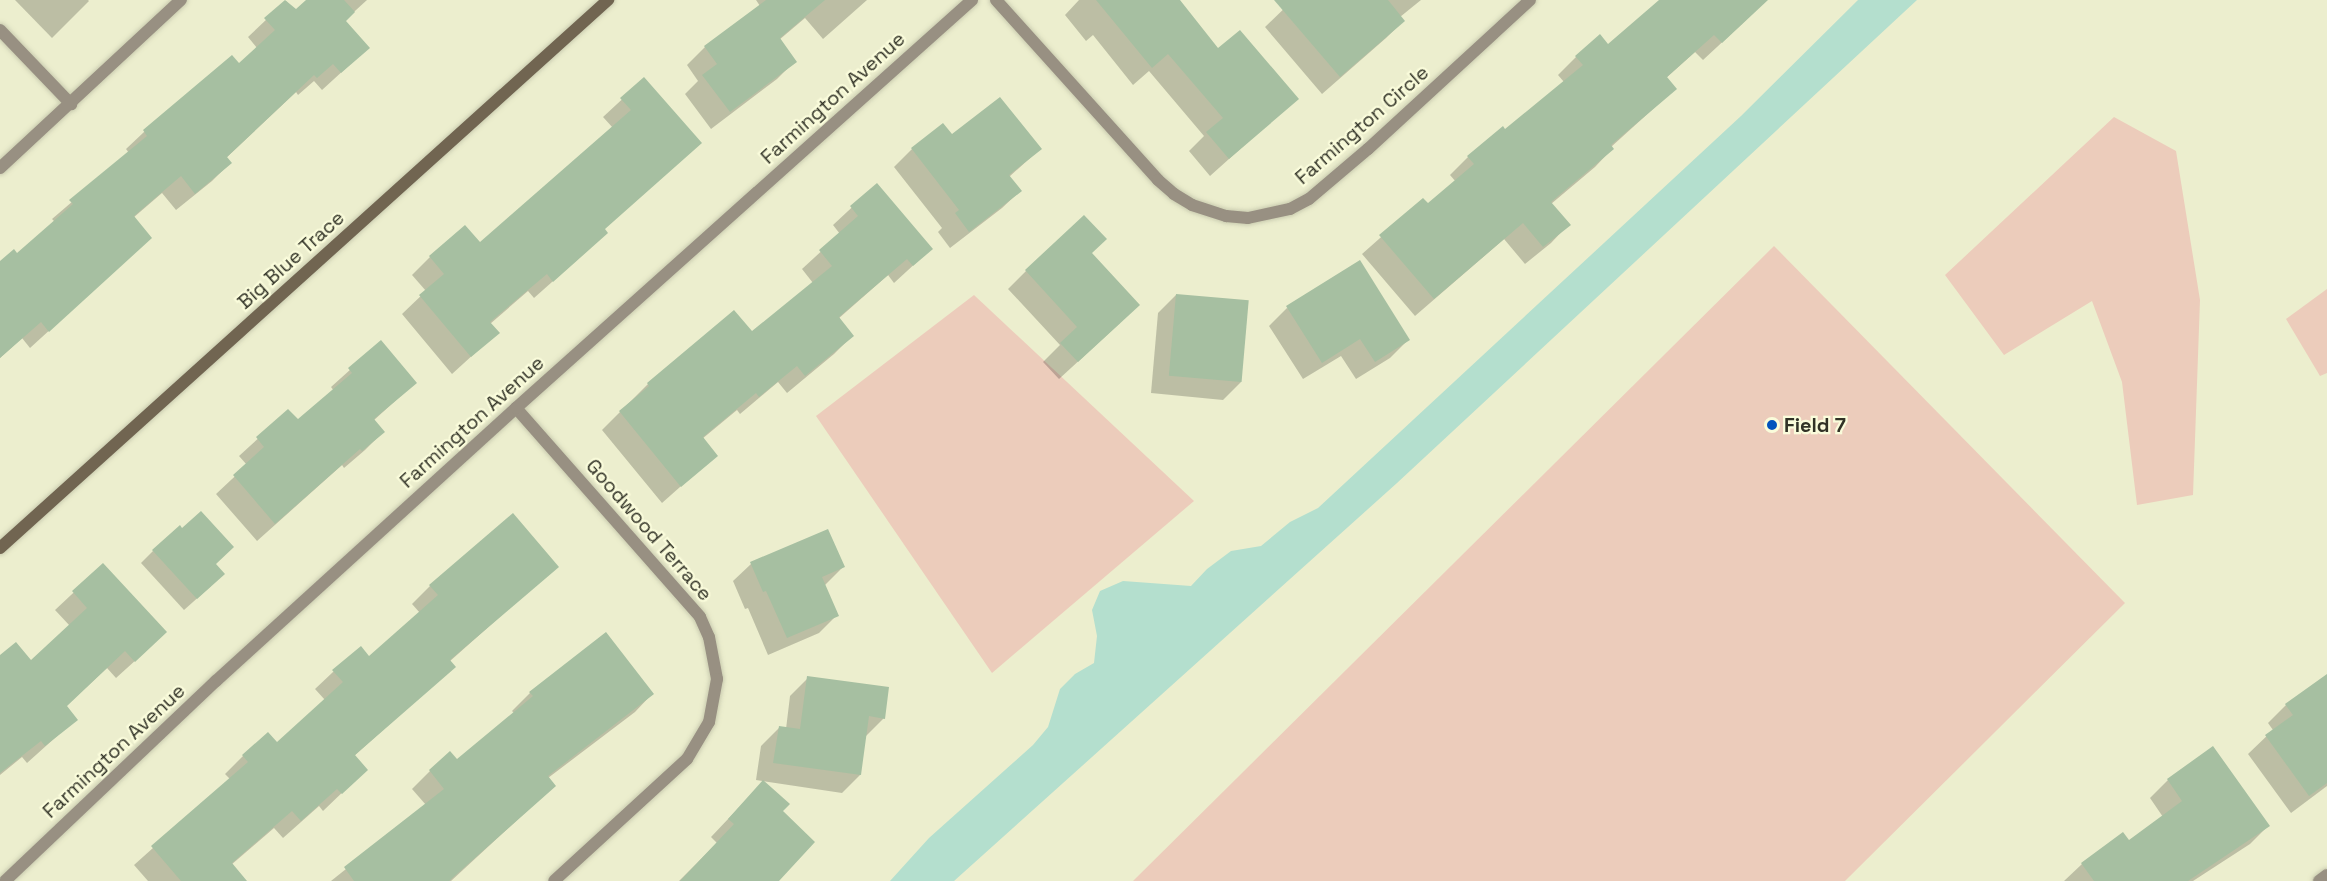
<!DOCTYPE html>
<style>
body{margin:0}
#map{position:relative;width:2327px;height:881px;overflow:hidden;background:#eceece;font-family:"Space Grotesk",sans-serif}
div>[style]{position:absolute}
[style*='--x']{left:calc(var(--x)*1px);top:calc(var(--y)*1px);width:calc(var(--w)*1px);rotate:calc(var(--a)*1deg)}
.green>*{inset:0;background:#ecccbb}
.water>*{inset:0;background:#b4dfce}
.shadow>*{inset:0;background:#0003}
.building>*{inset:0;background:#a6bfa1;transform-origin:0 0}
.roads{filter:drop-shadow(0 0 2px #caccb0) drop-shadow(0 0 2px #caccb0)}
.street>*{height:12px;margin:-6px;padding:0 6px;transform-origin:6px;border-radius:6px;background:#989082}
.secondary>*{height:12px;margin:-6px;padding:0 6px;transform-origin:6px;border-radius:6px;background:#716551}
.dots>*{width:16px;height:16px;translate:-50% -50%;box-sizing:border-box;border:3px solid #fafcdb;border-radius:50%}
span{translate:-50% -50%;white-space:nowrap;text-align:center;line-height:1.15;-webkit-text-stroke:4.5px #fafcdb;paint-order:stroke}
.street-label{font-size:20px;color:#313226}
.poi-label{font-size:20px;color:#313226;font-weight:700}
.left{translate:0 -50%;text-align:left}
</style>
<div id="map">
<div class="green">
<div style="clip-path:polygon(2114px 117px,2176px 151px,2200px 300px,2193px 495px,2137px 505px,2122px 382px,2092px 301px,2004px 355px,1945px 275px)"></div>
<div style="clip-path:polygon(1774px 246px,2125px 603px,1845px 881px,1133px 881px)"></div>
<div style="clip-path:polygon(2327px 289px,2327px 373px,2320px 376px,2286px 319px)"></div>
<div style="clip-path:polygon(974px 295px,1194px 501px,992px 673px,816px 416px)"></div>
</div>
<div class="water">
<div style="clip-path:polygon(1858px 0,1917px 0,1397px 483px,954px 881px,890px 881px,929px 838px,1033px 745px,1048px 727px,1060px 689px,1075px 674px,1094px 663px,1097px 636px,1092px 610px,1100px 591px,1123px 581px,1191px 586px,1207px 569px,1231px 551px,1261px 546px,1290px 522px,1318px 508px,1741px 116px)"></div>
</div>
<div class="shadow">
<div style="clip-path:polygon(15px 0,88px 0,89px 1px,52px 38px)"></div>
<div style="clip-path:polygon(309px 0,367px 0,344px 21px,368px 48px,322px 90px,314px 81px,298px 95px,296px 92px,226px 158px,230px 163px,212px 181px,176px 210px,162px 193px,133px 218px,132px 255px,30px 348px,22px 338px,0 358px,0 263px,17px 255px,55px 222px,52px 219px,129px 153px,126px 149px,144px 132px,232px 57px,239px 65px,257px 48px,248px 37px,286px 1px,296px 11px)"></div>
<div style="clip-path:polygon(756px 0,867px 0,823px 39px,805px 18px,779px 40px,795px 61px,777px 79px,711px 129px,685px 94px,698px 81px,687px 65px,705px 47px,760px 6px)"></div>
<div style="clip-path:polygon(1079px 0,1178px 0,1218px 50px,1296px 99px,1210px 176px,1189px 151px,1204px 136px,1149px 71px,1133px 85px,1093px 35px,1086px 41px,1065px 15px)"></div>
<div style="clip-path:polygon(1293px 0,1421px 0,1400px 17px,1403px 21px,1386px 38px,1322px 94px,1265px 27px)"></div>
<div style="clip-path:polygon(1674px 0,1761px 0,1745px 21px,1703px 60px,1695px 52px,1666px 78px,1675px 89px,1611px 147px,1612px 149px,1595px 167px,1551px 204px,1568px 225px,1551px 243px,1525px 264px,1504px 239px,1415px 316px,1362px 254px,1423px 200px,1428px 206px,1456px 182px,1450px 175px,1468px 157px,1505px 131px,1564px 82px,1558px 75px,1576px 57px,1608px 46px)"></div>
<div style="clip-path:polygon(644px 79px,588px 250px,534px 298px,528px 291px,490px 324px,497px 333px,452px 374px,402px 314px,426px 291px,412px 275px,430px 257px,480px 244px,613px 128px,603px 117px)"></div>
<div style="clip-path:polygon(952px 136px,1040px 149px,1009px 177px,1020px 191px,1002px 208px,950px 248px,938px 232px,942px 228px,894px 167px,912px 149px)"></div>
<div style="clip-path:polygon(876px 185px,931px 249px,894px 283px,888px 275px,838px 319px,852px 336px,834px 354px,787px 393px,778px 382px,740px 414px,737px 410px,702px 439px,716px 455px,662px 503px,602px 430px,648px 384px,751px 333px,813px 283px,802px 269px,840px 234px,833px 225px)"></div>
<div style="clip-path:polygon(1091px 253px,1120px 323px,1059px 379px,1043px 362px,1060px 345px,1008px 289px,1026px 271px)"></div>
<div style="clip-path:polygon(1176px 295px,1241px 382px,1223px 400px,1151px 393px,1158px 313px)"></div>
<div style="clip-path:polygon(1287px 308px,1408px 340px,1390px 358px,1356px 379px,1341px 356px,1303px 379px,1269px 326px)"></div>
<div style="clip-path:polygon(381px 342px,415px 383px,373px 421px,383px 432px,365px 450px,344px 468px,342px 465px,257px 541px,216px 494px,247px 465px,239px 456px,288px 411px,298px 421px,334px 391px,331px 387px)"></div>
<div style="clip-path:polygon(153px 551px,214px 564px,211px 586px,184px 610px,141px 563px)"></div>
<div style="clip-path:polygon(751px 564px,843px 567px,824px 586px,837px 615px,819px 633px,768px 655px,748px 608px,745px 609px,733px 581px)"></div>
<div style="clip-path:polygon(103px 565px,147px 650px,116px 678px,107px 668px,66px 706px,76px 719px,27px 763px,22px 757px,0 775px,0 657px,31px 662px,70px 626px,55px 610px)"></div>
<div style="clip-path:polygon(557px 566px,449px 662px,453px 667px,354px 756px,348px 787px,323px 811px,319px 806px,283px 838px,274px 828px,231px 865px,244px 881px,148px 881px,134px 865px,230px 779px,225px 774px,243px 756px,277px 744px,325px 700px,315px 689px,333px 672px,360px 648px,369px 658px,420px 613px,412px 604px,430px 586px)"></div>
<div style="clip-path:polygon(2327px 676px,2327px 786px,2291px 813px,2248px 754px,2273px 730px,2268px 723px,2286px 705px)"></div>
<div style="clip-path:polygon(808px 678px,884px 718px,865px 737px,860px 775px,842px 793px,756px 780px,761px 746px,779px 728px,786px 729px,790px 696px)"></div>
<div style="clip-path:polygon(530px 693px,652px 694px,635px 712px,548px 778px,554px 786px,451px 881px,331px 881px,426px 805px,412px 789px,430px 771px,450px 754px,457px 761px,514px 713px,512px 711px)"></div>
<div style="clip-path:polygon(2212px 748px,2268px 826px,2250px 844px,2193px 881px,2064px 881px,2082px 864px,2129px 842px,2163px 817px,2150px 798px,2168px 780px)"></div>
<div style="clip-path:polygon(746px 800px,781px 811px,777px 881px,679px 881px,717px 843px,711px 837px)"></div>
</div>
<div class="building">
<div style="clip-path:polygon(285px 0,296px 9px,306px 0,344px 0,355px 12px,346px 21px,370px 48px,341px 73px,333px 64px,317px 78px,314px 75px,227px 157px,232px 163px,195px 194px,181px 176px,134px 216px,152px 238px,49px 332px,41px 322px,0 358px,0 261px,14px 249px,17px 253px,73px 204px,69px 200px,147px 136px,143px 130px,232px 55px,239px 63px,275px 30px,264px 18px)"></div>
<div style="clip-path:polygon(766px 0,825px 0,780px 38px,797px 62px,730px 112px,702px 75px,717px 64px,704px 46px)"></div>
<div style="clip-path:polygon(1096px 0,1180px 0,1218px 48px,1240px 30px,1299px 99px,1229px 159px,1206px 132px,1223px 118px,1168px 54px,1152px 68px)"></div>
<div style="clip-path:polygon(1274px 0,1388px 0,1405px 21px,1340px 77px)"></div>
<div style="clip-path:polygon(1659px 0,1768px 0,1722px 43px,1714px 35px,1667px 77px,1677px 89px,1611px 145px,1614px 149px,1551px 202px,1571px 225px,1543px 247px,1523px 223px,1434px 299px,1379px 235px,1423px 198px,1428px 203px,1474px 164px,1467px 156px,1503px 126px,1505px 129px,1583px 65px,1575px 56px,1600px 34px,1608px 44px)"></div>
<div style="clip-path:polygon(644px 77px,702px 143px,605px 229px,608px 233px,553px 282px,547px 274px,490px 322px,500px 333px,471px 357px,419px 295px,444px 274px,429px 256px,465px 225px,480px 242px,631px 110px,620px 98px)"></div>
<div style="clip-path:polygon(1000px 97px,1042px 149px,1009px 175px,1022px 191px,969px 232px,955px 213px,959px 210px,911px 148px,943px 123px,952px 134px)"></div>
<div style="clip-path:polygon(877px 183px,933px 249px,913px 266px,907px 259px,839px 317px,854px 336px,805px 376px,797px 366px,759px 397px,756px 393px,703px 437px,718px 456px,681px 487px,619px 411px,649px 386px,647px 383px,734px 310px,752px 331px,832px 266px,819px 250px,858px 216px,850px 206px)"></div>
<div style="clip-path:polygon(1084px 215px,1107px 239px,1092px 253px,1140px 305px,1078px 362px,1060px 343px,1077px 327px,1025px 270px)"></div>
<div style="clip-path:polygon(1360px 260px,1410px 340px,1375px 362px,1360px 339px,1322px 363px,1286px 306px)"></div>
<div style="left:1176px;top:294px;width:73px;height:82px;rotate:5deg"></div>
<div style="clip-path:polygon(381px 340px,417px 383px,374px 419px,385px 432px,362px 451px,360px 449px,275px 524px,233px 475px,264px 447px,256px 437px,288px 409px,298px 419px,352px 373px,348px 368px)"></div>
<div style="clip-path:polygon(201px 511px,234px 547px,216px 564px,225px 574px,197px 599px,152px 550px,180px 525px,182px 528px)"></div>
<div style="clip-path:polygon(513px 513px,559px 567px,450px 660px,456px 667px,355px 755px,368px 770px,342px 794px,337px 789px,301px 821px,292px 811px,232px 863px,247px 881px,181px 881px,151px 846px,248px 762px,242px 755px,268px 732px,277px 742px,343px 682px,332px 670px,361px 646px,369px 656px,438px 595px,429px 585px)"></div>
<div style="clip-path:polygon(828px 529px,845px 567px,822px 577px,839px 616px,787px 638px,766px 591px,763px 592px,750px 562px)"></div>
<div style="clip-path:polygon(103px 563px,167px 632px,135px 662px,125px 651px,67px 706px,78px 720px,45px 746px,41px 741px,0 773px,0 655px,16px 642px,31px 660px,87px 608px,72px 591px)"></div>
<div style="clip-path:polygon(606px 632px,654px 694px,548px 776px,556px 786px,449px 881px,354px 881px,344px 867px,444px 789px,429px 770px,450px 751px,457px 759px,533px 696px,529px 692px)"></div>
<div style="clip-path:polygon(2327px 674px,2327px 783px,2309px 796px,2265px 735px,2293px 715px,2285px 704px)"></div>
<div style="clip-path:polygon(807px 676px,889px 687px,885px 719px,869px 716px,861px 775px,773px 763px,779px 726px,800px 729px)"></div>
<div style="clip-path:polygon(2213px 746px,2270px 826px,2188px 881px,2094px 881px,2081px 863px,2123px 832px,2129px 840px,2182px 801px,2167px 779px)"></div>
<div style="clip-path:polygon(763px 780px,790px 804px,783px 811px,815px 842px,779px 881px,680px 881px,734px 824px,728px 819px)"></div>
</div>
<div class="roads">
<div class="street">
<div style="--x:996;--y:0;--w:242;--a:48"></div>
<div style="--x:1158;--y:180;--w:21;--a:41"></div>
<div style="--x:1174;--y:194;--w:21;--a:31"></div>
<div style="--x:1192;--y:205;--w:36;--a:18"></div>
<div style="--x:1226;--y:216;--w:22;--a:5"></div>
<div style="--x:1248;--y:218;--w:43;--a:-12.1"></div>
<div style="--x:1290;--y:209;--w:21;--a:-28"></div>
<div style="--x:1309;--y:199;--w:77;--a:-40.3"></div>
<div style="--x:1368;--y:149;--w:220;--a:-42.6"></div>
<div style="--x:0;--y:30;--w:103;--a:46.2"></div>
<div style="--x:0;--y:168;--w:247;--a:-42.9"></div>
<div style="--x:516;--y:408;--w:278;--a:48.6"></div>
<div style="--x:700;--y:617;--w:22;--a:66"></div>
<div style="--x:709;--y:637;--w:43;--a:79.2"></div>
<div style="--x:717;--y:679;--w:44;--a:100.5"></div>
<div style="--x:709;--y:722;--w:43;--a:120.7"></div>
<div style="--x:687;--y:759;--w:180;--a:137.5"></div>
<div style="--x:5;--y:881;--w:291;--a:-43.5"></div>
<div style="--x:216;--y:681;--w:406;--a:-42.3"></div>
<div style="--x:516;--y:408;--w:612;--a:-41.82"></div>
<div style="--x:2319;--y:881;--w:10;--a:-37"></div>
</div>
<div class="secondary">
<div style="--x:0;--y:548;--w:819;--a:-42.03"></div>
</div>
</div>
<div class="dots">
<div style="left:1772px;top:425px;background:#0253bd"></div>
</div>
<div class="street-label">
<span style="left:833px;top:98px;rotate:-42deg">Farmington Avenue</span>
<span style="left:1362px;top:125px;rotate:-41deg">Farmington Circle</span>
<span style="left:291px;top:260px;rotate:-42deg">Big Blue Trace</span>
<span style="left:472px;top:422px;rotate:-42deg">Farmington Avenue</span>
<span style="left:649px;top:530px;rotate:49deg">Goodwood Terrace</span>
<span style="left:114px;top:751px;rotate:-43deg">Farmington Avenue</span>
</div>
<div class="poi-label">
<span class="left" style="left:1784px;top:425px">Field 7</span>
</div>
</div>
